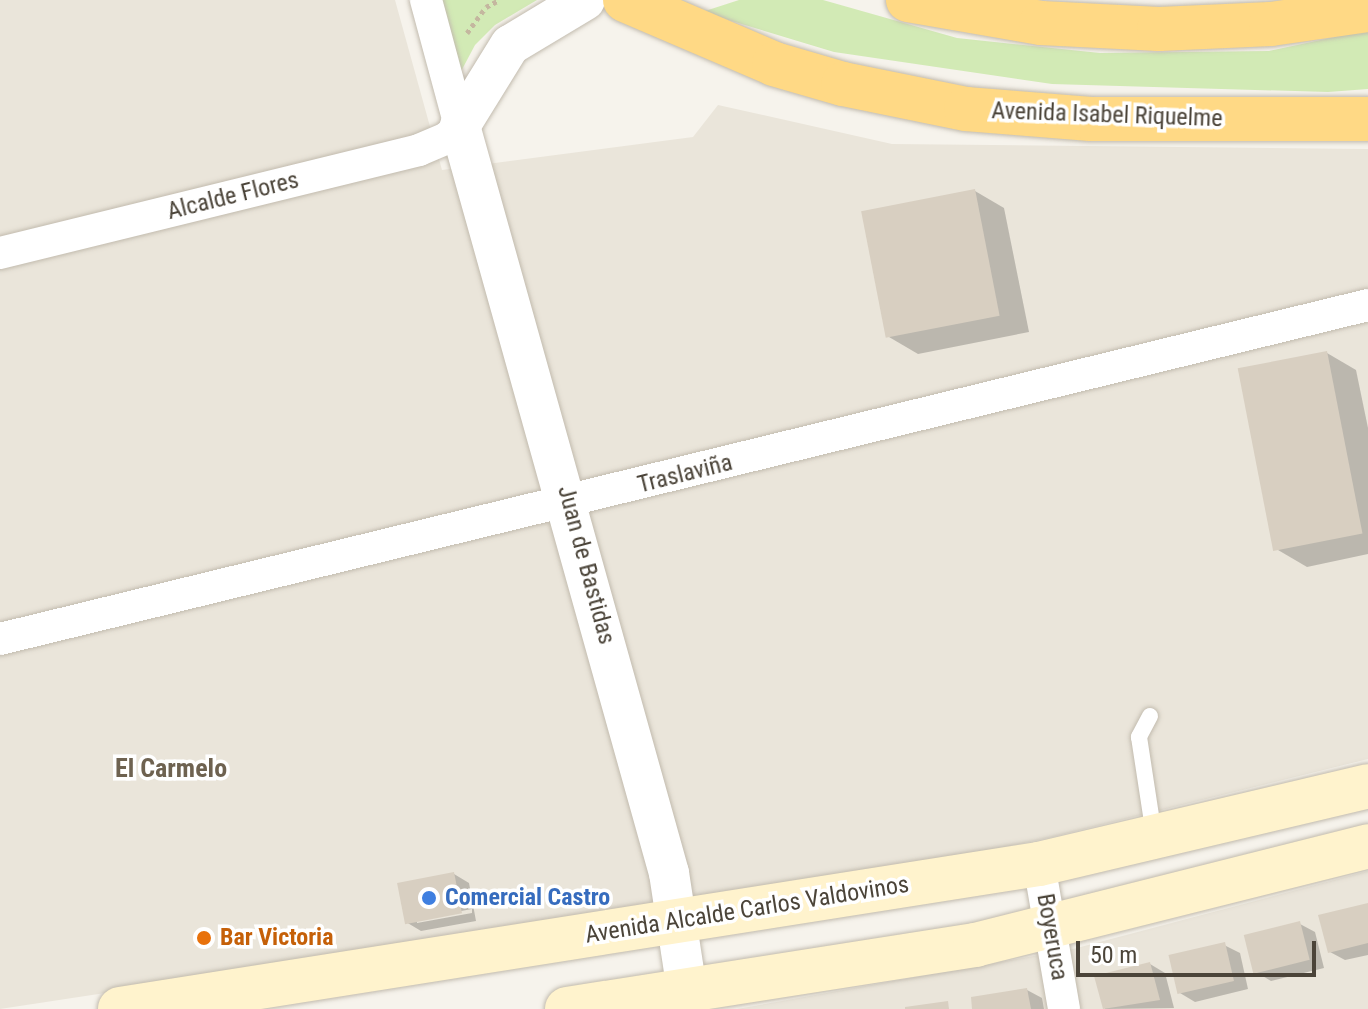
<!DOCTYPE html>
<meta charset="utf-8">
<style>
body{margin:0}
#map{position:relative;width:1368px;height:1009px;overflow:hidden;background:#f6f3ec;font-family:"Roboto Condensed",sans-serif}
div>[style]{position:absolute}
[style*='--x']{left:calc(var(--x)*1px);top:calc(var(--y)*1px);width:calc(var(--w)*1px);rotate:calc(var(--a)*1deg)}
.residential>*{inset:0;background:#eae5da}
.green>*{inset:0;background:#d2eab5}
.shadow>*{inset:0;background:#0003}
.building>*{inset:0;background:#d8cfc1;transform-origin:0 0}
.path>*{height:5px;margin-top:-2.5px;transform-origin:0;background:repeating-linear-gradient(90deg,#c4b79f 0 4px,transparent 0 8px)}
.roads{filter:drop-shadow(0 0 2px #c2bbae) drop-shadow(0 0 2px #c2bbae)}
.service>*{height:16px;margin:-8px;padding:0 8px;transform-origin:8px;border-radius:8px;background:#fff}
.minor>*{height:32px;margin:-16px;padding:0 16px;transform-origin:16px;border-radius:16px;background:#fff}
.tertiary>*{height:40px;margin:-20px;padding:0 20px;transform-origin:20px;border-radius:20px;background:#fff}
.secondary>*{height:44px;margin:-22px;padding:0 22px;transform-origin:22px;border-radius:22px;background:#fff3cd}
.trunk>*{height:44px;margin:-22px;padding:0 22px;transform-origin:22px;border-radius:22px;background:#ffd985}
.dots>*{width:22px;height:22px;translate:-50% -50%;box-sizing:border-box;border:4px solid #fff;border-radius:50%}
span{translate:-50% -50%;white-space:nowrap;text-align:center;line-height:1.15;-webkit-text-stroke:7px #fff;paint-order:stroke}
.street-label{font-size:24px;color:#4b4439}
.shop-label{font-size:24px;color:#366cbe;font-weight:700}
.left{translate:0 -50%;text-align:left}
.food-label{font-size:24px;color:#c56008;font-weight:700}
.neighbourhood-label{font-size:26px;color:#6e6250;font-weight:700}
.scale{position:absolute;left:1076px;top:941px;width:240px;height:36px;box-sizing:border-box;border:4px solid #4b4439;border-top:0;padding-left:10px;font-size:24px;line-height:28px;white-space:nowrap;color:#4b4439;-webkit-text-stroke:6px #fff;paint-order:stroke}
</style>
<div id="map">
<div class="residential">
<div style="clip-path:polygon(0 0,395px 0,442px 170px,693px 137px,718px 105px,892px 144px,1368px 149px,1368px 759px,1052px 837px,864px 877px,0 1009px)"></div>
<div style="clip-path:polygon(1368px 871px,1368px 1009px,737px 1009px,1073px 949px)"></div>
</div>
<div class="green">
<div style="clip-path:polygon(438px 0,537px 0,495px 25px,475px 45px,458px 77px)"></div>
<div style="clip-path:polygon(739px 0,823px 0,957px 38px,1100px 53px,1269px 51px,1368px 30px,1368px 89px,1328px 92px,1052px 84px,834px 52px,702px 12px)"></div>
</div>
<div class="shadow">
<div style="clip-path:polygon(975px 191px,1004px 208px,1029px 332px,918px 354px,889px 337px)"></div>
<div style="clip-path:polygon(1327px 353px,1356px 370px,1368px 428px,1368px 554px,1307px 567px,1278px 550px)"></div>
<div style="clip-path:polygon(evenodd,454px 874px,469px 883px,476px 921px,421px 931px,406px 922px,454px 874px,472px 909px,472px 913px,417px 923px,417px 919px,472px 909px)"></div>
<div style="clip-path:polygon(1368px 905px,1368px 955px,1345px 960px,1330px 952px)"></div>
<div style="clip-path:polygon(1300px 924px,1315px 932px,1324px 968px,1271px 981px,1256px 972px)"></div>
<div style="clip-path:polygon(1224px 945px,1240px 953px,1248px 989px,1195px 1002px,1180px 993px)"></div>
<div style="clip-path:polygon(1150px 964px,1165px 973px,1174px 1008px,1105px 1009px,1097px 977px)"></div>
<div style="clip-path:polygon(1027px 990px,1042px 998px,1044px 1009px,975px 1009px)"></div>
</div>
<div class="building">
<div style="left:975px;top:189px;width:129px;height:116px;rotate:79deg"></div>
<div style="left:1327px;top:351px;width:186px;height:91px;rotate:79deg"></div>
<div style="left:454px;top:872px;width:42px;height:58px;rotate:79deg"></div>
<div style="clip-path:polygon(1368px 903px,1368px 943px,1328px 953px,1318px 915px)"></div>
<div style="left:1300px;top:921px;width:40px;height:58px;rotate:76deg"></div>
<div style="left:1225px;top:942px;width:40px;height:58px;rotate:77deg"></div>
<div style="clip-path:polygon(1150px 962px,1160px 1000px,1103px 1009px,1094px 976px)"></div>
<div style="clip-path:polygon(1027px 988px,1031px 1009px,972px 1009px,971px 997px)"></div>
<div style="clip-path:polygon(948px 1001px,949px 1009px,905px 1009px,905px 1007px)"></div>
</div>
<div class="path">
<div style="--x:467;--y:33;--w:32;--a:-54"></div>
<div style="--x:486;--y:7;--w:15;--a:-28"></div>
</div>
<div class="roads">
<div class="service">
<div style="--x:1150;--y:716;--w:24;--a:118"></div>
<div style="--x:1139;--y:737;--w:99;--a:81.3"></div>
</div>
<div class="minor">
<div style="--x:0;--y:253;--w:431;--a:-13.8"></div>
<div style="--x:419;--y:150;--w:30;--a:-23"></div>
<div style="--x:447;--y:138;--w:18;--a:-43"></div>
<div style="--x:460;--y:126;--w:131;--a:-105.1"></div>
<div style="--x:0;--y:639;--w:1408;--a:-13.72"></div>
<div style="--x:1039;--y:864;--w:147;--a:80.2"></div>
</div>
<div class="tertiary">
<div style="--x:585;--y:0;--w:87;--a:149"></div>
<div style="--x:510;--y:45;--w:95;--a:121.7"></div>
<div style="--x:460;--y:126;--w:776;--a:74.37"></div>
<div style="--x:669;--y:873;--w:119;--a:81.3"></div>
</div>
<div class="secondary">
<div style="--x:120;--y:1009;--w:930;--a:-8.97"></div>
<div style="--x:1039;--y:864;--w:338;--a:-13.3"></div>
<div style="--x:567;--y:1009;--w:413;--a:-8.9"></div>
<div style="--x:975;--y:945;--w:405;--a:-14.1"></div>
</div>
<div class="trunk">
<div style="--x:625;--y:0;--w:162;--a:23.2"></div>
<div style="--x:774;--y:64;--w:72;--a:16.2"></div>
<div style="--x:843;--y:84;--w:126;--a:11.5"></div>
<div style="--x:966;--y:109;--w:125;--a:4.6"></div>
<div style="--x:1091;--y:119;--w:277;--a:0"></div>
<div style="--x:908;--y:0;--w:135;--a:9.8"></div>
<div style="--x:1041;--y:23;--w:118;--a:2.9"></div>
<div style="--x:1159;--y:29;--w:112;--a:-2.6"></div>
<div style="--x:1271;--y:24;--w:98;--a:-8.2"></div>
</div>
</div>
<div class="dots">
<div style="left:429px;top:898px;background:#3f7fe0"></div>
<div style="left:204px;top:938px;background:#e8710a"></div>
</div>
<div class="street-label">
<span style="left:1107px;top:115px;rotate:2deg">Avenida Isabel Riquelme</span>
<span style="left:233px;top:196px;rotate:-14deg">Alcalde Flores</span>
<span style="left:685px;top:474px;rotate:-14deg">Traslaviña</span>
<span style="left:586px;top:565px;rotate:75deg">Juan de Bastidas</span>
<span style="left:747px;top:910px;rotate:-9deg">Avenida Alcalde Carlos Valdovinos</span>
<span style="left:1052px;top:937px;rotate:80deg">Boyeruca</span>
</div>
<div class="shop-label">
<span class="left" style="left:445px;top:898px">Comercial Castro</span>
</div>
<div class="food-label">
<span class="left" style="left:220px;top:938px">Bar Victoria</span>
</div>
<div class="neighbourhood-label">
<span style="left:171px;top:769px">El Carmelo</span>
</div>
<div class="scale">50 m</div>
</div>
